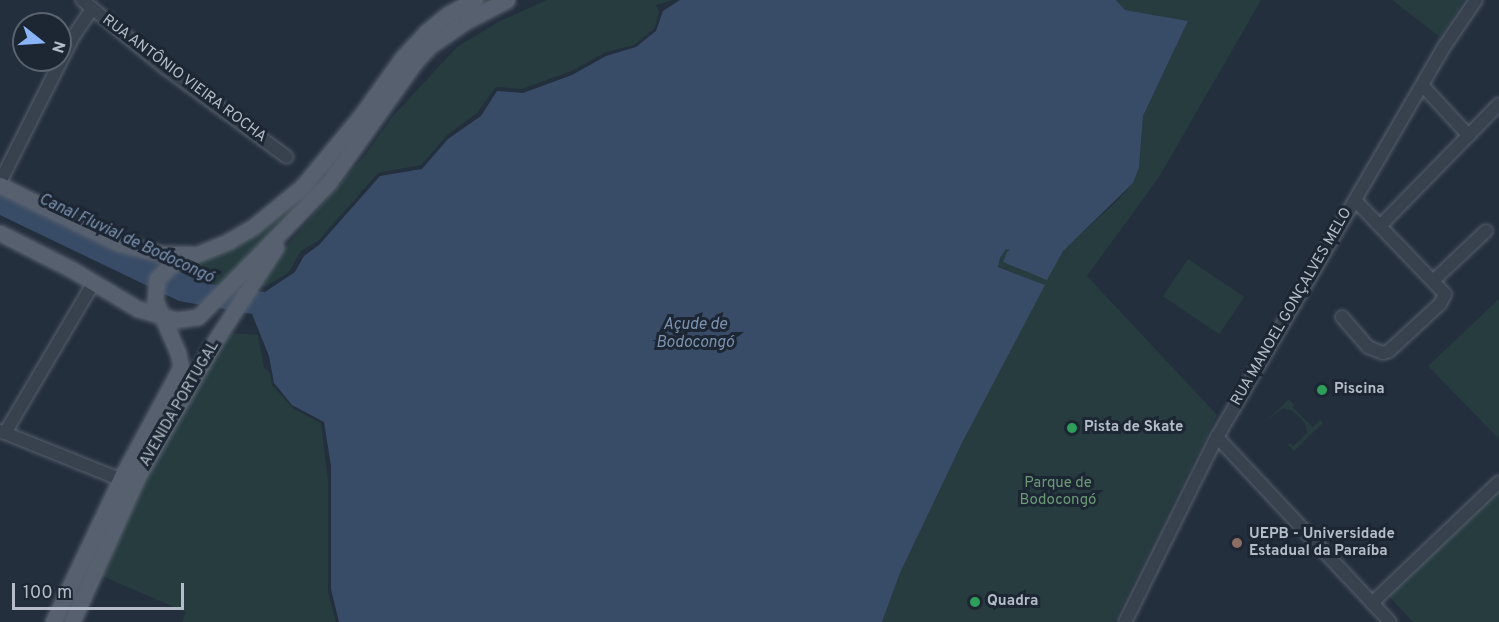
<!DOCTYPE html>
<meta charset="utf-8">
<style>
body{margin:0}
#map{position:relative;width:1499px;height:622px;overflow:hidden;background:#242f3e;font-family:Overpass,sans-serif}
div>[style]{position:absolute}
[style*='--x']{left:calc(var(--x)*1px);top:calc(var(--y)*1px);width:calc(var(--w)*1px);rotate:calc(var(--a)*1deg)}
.green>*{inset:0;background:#263c3f;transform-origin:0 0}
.water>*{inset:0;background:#394c67}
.roads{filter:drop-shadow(0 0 2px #565f6c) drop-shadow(0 0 2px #565f6c)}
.minor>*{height:12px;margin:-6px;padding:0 6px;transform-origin:6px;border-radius:6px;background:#38414e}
.major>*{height:15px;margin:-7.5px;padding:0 7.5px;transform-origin:7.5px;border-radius:7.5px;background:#56606e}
.dots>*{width:16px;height:16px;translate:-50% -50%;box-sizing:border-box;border:3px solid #1d2633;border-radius:50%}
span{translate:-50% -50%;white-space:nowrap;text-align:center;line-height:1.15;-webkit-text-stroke:6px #1d2633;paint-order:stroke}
.street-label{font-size:15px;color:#b4bcc9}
.poi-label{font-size:15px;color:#b4bcc9;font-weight:700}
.left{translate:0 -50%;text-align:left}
.park-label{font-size:15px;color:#6b9a76}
.water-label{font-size:16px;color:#7c92b1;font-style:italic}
.north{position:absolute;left:12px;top:12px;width:60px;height:60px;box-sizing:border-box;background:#1d2633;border:2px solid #59626f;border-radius:50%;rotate:107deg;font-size:16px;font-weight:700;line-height:24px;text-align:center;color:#b4bcc9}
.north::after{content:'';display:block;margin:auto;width:21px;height:27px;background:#8ab4f8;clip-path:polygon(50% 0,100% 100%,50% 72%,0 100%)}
.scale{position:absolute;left:12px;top:583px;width:172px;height:27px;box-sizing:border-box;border:3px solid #b4bcc9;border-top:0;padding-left:8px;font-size:18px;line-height:21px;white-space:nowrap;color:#b4bcc9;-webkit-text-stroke:4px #1d2633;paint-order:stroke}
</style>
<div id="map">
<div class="green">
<div style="clip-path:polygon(485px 0,503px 0,451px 27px,343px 162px,223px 286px,204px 283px,174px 270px,249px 235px,453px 15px)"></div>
<div style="clip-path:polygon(547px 0,673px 0,656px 5px,659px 12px,654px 29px,634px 45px,606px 52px,574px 70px,522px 89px,496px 87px,477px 113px,448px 134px,421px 165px,378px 173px,318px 241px,301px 251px,289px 272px,265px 287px,259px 285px,282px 251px,365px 155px,393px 116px,457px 47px,498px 22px)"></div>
<div style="clip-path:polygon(1116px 0,1261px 0,1159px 177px,1087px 276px,1217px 415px,1114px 622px,882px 622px,900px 573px,963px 441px,1044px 285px,997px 266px,1000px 257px,1006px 249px,1011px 250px,1004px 262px,1062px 251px,1117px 201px,1133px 183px,1139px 168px,1143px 116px,1188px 21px,1125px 10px)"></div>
<div style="clip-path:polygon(1392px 0,1464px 0,1440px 37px)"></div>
<div style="left:1188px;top:259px;width:68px;height:45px;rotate:34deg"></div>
<div style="clip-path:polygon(1499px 299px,1499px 439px,1428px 366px)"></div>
<div style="clip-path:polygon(231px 333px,258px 335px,264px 368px,270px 373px,272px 385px,294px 409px,321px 423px,328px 480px,328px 592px,336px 622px,182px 622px,186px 612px,102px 576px,133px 500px,220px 346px)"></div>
<div style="clip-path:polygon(1289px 399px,1294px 405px,1292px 407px,1313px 427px,1320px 420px,1323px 423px,1294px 451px,1288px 445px,1290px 443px,1293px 446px,1307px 433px,1305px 423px,1293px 411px,1283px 408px,1267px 420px)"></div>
<div style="clip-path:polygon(1499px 488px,1499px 622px,1413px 622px,1388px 595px)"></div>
</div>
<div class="water">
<div style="clip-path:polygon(680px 0,1116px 0,1125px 10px,1188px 21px,1143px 116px,1139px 168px,1133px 183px,1063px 251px,1047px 280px,1003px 262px,1007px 252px,1010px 250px,1006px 249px,1000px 258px,998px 267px,1045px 285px,963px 441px,900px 573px,882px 622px,339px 622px,331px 589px,331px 466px,324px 422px,292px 405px,274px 383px,269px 356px,252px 314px,179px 301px,0 215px,0 191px,204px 283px,265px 292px,295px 272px,304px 256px,319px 245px,380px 176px,422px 169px,448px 139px,481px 116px,497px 91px,523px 93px,572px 75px,606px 56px,636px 47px,656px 31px,663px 11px)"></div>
</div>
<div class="roads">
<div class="minor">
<div style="--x:82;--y:0;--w:106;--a:39.3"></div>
<div style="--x:164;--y:67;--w:152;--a:36.2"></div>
<div style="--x:1422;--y:85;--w:69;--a:47.3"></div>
<div style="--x:0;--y:182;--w:162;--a:-63.3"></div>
<div style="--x:73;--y:37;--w:34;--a:-56"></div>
<div style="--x:1380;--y:226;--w:170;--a:-45.7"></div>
<div style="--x:1433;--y:281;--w:73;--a:-43.3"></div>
<div style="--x:1342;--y:317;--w:40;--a:49"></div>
<div style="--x:1368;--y:347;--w:16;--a:22"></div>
<div style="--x:1383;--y:353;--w:6;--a:-18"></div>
<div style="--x:1389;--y:351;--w:69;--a:-42.7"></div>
<div style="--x:1440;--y:304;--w:11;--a:-63"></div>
<div style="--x:1445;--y:294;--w:130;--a:-133.8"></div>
<div style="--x:0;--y:431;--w:137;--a:21.9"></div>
<div style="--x:5;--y:433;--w:175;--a:-59.5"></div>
<div style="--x:1217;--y:437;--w:253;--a:46.9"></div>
<div style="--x:1372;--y:603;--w:175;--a:-43.6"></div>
<div style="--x:1125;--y:622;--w:207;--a:-63.6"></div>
<div style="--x:1217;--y:437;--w:451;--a:-59.8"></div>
<div style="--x:1444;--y:47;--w:57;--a:-55.8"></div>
</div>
<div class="major">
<div style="--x:0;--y:185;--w:131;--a:26.2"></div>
<div style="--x:118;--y:243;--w:45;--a:14"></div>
<div style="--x:162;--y:254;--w:28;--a:0"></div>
<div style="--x:0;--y:233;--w:80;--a:26.9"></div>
<div style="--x:71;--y:269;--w:78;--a:30.8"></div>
<div style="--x:138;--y:309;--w:40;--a:16"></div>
<div style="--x:176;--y:320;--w:22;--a:-8"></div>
<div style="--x:198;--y:317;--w:186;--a:-45.7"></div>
<div style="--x:328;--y:184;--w:150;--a:-54.5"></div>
<div style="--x:415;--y:62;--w:23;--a:-47"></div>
<div style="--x:431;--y:45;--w:42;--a:-34.4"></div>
<div style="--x:466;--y:21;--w:46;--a:-27.1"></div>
<div style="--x:53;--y:622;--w:159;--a:-64.7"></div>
<div style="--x:121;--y:478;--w:126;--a:-61.6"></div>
<div style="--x:181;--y:367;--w:14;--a:-102"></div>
<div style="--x:178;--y:353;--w:58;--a:-113.5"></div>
<div style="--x:155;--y:300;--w:21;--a:-85"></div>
<div style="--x:157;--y:279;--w:20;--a:-45"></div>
<div style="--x:171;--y:265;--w:61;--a:-22.3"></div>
<div style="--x:227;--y:242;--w:30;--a:-30"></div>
<div style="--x:253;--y:227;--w:63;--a:-39.2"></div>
<div style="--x:302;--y:187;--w:91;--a:-50.4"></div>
<div style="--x:360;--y:117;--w:74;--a:-54.4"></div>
<div style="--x:403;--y:57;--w:34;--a:-47"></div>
<div style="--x:426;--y:32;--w:28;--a:-39"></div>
<div style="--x:448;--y:14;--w:30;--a:-28"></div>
<div style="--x:72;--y:622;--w:160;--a:-65.7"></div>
<div style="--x:138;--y:476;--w:155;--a:-60.3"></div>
<div style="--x:215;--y:341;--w:112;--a:-57"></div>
</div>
</div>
<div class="dots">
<div style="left:1322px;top:390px;background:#2e9e5b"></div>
<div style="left:1072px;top:428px;background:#2e9e5b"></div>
<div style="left:1237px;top:543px;background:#8d6e63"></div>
<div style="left:975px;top:602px;background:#2e9e5b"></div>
</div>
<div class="street-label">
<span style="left:184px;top:79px;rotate:37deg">RUA ANTÔNIO VIEIRA ROCHA</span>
<span style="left:1292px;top:307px;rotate:-60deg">RUA MANOEL GONÇALVES MELO</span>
<span style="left:180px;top:404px;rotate:-60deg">AVENIDA PORTUGAL</span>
</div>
<div class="poi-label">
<span class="left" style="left:1334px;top:390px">Piscina</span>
<span class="left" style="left:1084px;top:428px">Pista de Skate</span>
<span class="left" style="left:1249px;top:543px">UEPB - Universidade<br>Estadual da Paraíba</span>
<span class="left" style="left:987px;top:602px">Quadra</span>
</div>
<div class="park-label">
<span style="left:1058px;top:492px">Parque de<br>Bodocongó</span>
</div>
<div class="water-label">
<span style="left:126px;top:239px;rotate:25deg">Canal Fluvial de Bodocongó</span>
<span style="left:695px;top:334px">Açude de<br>Bodocongó</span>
</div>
<div class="north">N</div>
<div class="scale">100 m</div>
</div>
